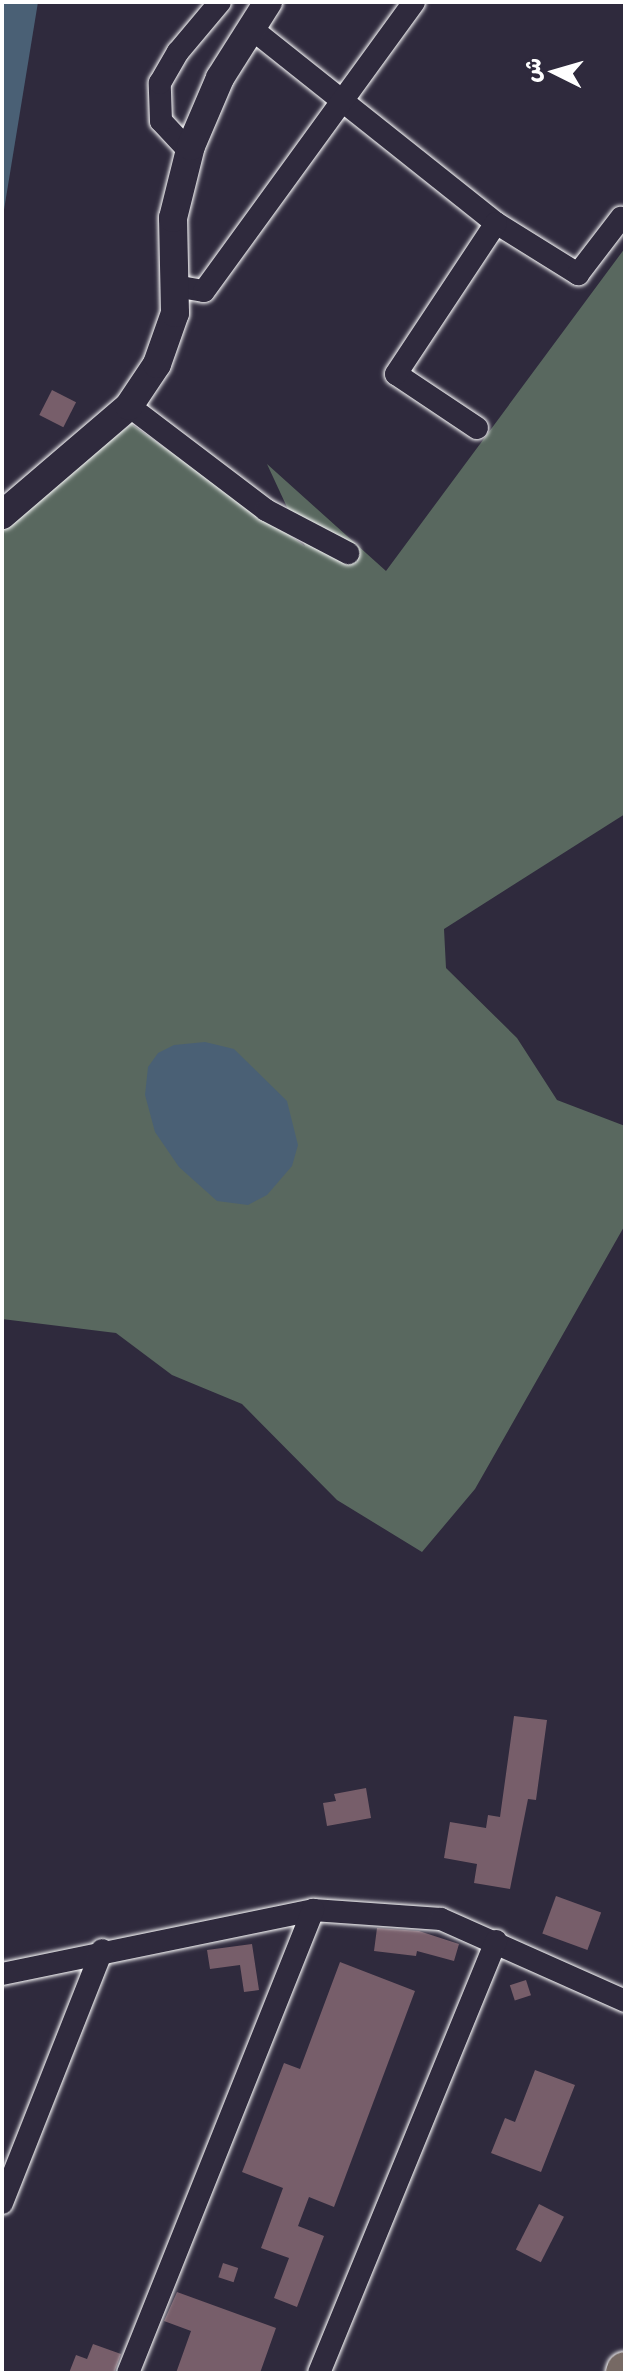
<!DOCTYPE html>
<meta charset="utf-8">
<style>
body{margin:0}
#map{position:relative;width:627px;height:2375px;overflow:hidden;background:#2f2a3d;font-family:"Playpen Sans","Playpen Sans Arabic",sans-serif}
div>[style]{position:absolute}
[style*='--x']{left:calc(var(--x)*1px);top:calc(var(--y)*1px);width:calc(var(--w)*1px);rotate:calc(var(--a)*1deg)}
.green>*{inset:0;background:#59685f}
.water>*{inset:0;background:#4a6075}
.building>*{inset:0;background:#775e6a;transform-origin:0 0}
.roads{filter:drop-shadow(0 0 2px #fff) drop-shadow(0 0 2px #fff)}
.minor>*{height:22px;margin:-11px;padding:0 11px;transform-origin:11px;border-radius:11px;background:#2f2a3d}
.tertiary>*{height:28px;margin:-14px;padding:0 14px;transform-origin:14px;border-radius:14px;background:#2f2a3d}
.primary>*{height:36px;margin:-18px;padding:0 18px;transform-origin:18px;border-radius:18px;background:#766964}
span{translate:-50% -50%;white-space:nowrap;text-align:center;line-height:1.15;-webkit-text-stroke:7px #2f2a3d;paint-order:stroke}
.frame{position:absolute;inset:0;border:4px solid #fff;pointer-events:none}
.north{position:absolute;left:515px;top:32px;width:80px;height:80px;-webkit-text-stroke:6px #2f2a3d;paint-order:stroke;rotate:275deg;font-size:22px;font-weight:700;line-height:32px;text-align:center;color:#fff}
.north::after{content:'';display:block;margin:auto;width:28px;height:36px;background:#fff;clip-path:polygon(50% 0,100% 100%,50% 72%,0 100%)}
</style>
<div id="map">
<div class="green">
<div style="clip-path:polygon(625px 248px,625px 814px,444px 929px,446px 968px,517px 1038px,557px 1100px,625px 1126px,625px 1225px,475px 1489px,422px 1552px,337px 1500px,242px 1404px,172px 1375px,116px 1333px,2px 1319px,2px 527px,131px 424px,305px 546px,267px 464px,386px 571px)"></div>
</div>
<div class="water">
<div style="clip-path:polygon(2px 2px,38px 2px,2px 222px)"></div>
<div style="clip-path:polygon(205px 1042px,234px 1049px,287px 1101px,298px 1145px,292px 1166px,267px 1195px,248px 1205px,217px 1201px,179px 1167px,155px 1132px,145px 1095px,148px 1067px,158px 1053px,174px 1045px)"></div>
</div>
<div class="building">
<div style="left:52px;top:390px;width:27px;height:28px;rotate:27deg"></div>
<div style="clip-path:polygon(514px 1716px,547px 1720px,536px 1800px,528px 1799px,510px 1889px,474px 1883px,477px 1864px,444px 1858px,450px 1822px,486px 1828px,488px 1815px,500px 1817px)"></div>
<div style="clip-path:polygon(366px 1788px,371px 1818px,327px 1826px,323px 1803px,336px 1801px,334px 1794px)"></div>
<div style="left:556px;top:1896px;width:48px;height:40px;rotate:20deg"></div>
<div style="clip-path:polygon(377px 1928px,419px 1931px,459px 1944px,454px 1961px,417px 1951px,416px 1956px,374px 1951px)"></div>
<div style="clip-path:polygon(252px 1944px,259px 1990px,244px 1992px,240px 1965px,210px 1969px,207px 1950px)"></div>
<div style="clip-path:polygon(340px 1962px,415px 1991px,334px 2207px,309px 2197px,298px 2226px,324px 2236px,297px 2307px,274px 2298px,289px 2258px,261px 2248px,283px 2188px,242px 2172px,284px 2063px,300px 2069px)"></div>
<div style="left:526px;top:1980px;width:16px;height:17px;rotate:72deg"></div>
<div style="clip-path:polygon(535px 2070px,575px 2085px,541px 2172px,491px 2153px,505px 2118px,515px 2122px)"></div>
<div style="left:539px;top:2204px;width:28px;height:51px;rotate:27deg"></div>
<div style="left:223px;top:2263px;width:16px;height:15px;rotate:18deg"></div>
<div style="clip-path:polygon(177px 2292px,276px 2328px,260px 2373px,176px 2373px,191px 2331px,164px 2321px)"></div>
<div style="clip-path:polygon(93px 2344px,121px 2354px,114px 2373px,69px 2373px,76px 2355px,87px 2359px)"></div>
</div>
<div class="roads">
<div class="minor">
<div style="--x:252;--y:29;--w:312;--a:38.5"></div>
<div style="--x:496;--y:223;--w:97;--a:31.9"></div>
<div style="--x:578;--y:274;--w:71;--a:-52.5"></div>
<div style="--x:190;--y:152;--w:42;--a:-133.1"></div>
<div style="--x:161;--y:121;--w:38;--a:-92"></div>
<div style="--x:160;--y:83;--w:36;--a:-60"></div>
<div style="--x:178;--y:52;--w:65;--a:-50"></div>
<div style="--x:175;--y:286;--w:29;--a:10"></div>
<div style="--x:204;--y:291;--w:357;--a:-54"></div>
<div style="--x:129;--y:406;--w:172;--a:37.2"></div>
<div style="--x:266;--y:510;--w:93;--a:27.7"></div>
<div style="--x:477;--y:428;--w:97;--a:-146.3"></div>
<div style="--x:396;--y:374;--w:181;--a:-56.5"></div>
<div style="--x:2;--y:1974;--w:318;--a:-11.6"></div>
<div style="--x:313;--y:1910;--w:128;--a:4"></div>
<div style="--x:441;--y:1919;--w:201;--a:24"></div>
<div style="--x:2;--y:2203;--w:272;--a:-68.4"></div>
<div style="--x:128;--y:2373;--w:499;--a:-68.2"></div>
<div style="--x:319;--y:2373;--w:467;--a:-67.7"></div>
</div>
<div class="tertiary">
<div style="--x:2;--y:515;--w:167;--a:-40.6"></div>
<div style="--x:129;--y:406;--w:50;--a:-56.3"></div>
<div style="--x:157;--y:364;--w:54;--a:-70.6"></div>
<div style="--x:175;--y:313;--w:95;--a:-91.2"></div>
<div style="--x:173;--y:218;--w:74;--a:-76"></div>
<div style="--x:191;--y:146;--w:74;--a:-66.9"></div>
<div style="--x:220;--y:78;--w:90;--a:-57.7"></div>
</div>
<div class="primary">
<div style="--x:624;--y:2373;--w:3;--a:-72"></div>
</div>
</div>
<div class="frame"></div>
<div class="north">ش</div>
</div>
